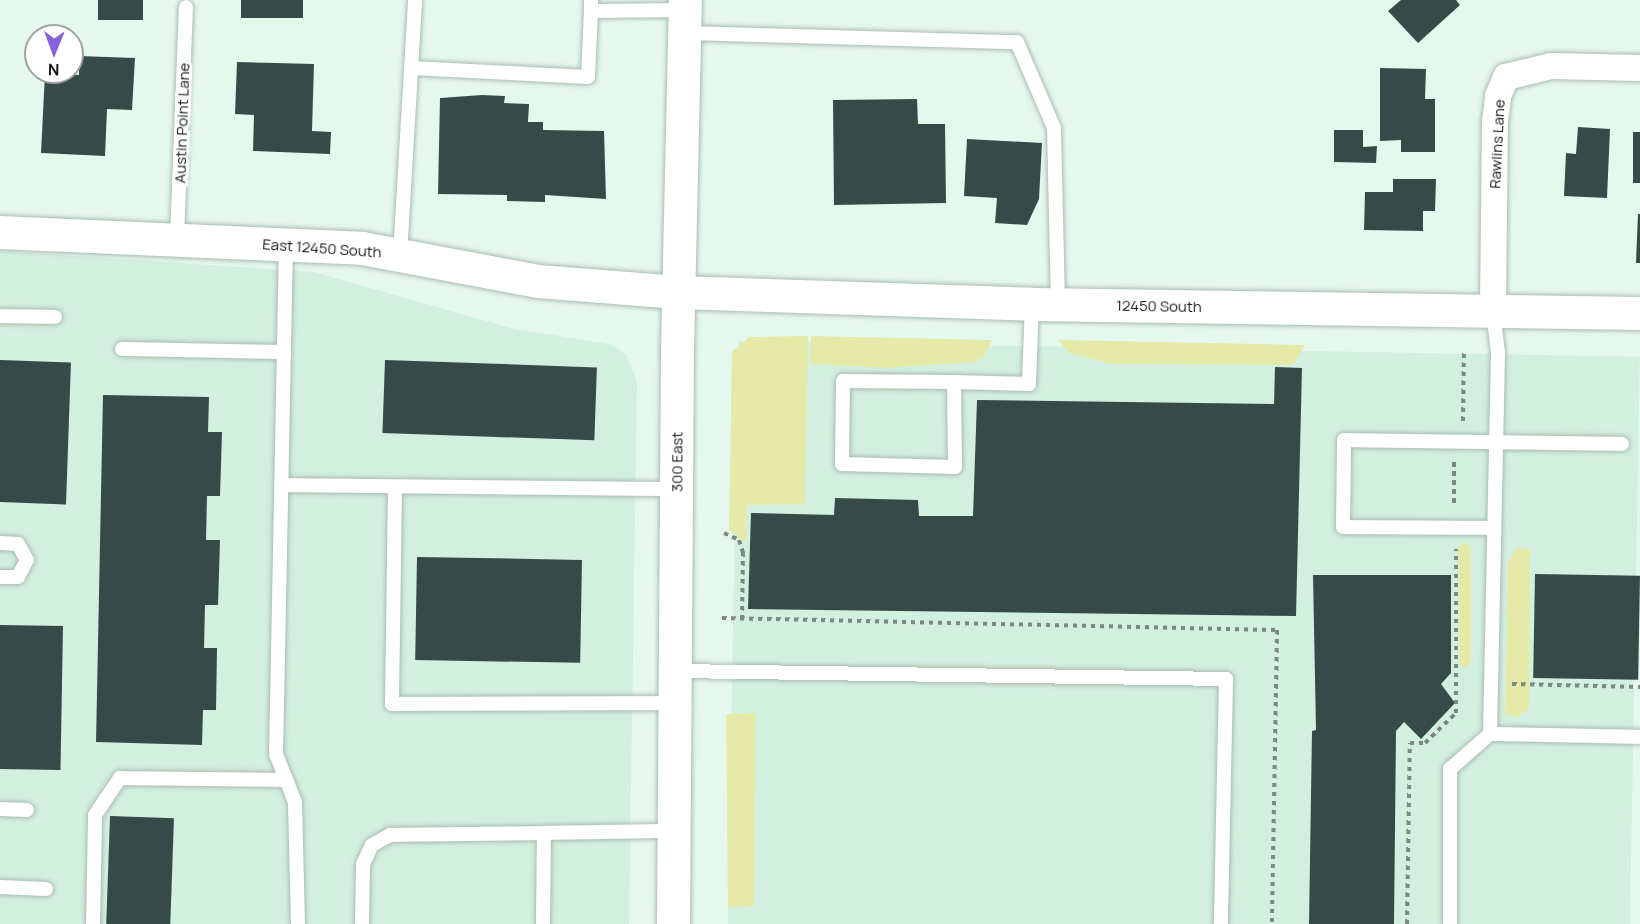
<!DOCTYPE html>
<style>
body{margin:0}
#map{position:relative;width:1640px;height:924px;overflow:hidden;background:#e5f8ee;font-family:Manrope,sans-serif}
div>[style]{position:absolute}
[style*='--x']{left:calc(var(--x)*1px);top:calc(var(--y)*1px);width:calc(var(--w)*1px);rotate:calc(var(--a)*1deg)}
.built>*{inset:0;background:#d3efe0;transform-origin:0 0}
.green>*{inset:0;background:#e6eaa9}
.building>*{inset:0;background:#364a48;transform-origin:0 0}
.path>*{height:4px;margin-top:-2px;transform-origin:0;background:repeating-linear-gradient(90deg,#7c8982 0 4.5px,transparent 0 9px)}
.roads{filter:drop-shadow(0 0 2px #aabcb2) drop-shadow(0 0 2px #aabcb2)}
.lane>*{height:14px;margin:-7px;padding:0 7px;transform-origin:7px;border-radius:7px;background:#fff}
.street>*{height:26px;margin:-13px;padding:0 13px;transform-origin:13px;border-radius:13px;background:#fff}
.secondary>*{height:33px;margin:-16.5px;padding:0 16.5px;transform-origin:16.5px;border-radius:16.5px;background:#fff}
span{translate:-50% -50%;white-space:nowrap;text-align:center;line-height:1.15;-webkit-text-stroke:6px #fff;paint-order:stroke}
.street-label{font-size:15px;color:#111714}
.north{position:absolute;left:24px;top:24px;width:60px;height:60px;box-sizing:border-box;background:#fff;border:2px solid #a0a2a1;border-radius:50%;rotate:181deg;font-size:16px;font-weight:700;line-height:24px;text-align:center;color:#111714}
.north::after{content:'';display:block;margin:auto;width:21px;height:27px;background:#8762dc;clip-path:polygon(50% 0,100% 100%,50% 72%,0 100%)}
</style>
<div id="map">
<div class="built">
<div style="clip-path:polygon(0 251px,314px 272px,514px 329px,610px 344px,626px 354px,637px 382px,629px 924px,0 924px)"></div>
<div style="left:738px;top:341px;width:902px;height:583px;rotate:1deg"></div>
</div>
<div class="green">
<div style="clip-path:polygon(808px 336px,805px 504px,747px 505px,746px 543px,729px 530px,732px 352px,749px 337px)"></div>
<div style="clip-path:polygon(811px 336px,992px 340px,984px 357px,973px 362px,886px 368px,810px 364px)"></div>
<div style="clip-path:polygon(1058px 340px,1305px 345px,1293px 365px,1112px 364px,1069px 353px)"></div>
<div style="clip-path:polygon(1465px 542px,1471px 548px,1471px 662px,1465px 669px,1459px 664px,1458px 547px)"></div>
<div style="clip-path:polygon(1516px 548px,1530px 549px,1529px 709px,1518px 717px,1505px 714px,1508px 562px)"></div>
<div style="clip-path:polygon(756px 713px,754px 906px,728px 907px,726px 714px)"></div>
</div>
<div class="building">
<div style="left:98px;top:0;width:45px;height:20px"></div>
<div style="left:241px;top:0;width:62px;height:18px"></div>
<div style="clip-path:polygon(1401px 0,1456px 0,1460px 5px,1418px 43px,1388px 11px)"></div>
<div style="clip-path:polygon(79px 56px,135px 58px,132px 110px,107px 109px,105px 156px,41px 153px,45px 73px,79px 75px)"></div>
<div style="clip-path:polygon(237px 62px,314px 64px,312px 131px,331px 132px,330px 154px,253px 151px,254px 115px,235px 114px)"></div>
<div style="clip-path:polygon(1380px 68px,1426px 69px,1425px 99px,1435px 99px,1435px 152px,1401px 152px,1401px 140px,1380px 141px)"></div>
<div style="clip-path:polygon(482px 95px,505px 96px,504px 103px,529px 104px,528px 122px,543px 122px,543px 130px,604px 131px,606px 199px,545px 195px,545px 202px,507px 201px,507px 195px,438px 194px,440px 98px)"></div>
<div style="clip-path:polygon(917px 99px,918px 124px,945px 124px,946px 203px,834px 205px,833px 100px)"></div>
<div style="clip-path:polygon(1578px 127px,1610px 129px,1607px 198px,1564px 196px,1566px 153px,1576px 154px)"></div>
<div style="clip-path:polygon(1334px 130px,1363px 130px,1363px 147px,1377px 146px,1376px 163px,1334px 162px)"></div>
<div style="left:1633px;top:132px;width:7px;height:51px"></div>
<div style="clip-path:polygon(967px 139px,1042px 143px,1039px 199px,1027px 225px,995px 223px,997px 198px,964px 196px)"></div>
<div style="clip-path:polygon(1393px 179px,1436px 179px,1435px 211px,1423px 211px,1423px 231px,1364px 230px,1365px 192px,1393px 192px)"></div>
<div style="clip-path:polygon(1638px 214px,1640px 214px,1640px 263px,1636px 263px)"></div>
<div style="left:0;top:360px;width:71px;height:142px;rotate:2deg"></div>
<div style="left:385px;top:360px;width:212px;height:73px;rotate:2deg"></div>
<div style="clip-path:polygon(1275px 367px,1302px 368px,1296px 616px,748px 609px,751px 513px,834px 515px,835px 498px,918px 500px,919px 516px,973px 516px,977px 400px,1274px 404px)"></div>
<div style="clip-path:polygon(103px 395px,209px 397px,208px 432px,222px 432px,220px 496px,207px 496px,206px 540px,220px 540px,218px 605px,205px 605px,204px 648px,217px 648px,216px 710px,203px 710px,202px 745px,96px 742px)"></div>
<div style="left:417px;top:557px;width:165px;height:103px;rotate:1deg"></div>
<div style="left:1535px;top:574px;width:105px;height:104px;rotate:1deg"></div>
<div style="clip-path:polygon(1313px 575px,1451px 575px,1451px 673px,1441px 684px,1455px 703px,1421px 739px,1404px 722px,1396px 731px,1394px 924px,1309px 924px,1312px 731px,1316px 730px)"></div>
<div style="left:0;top:625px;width:63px;height:144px;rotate:1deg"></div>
<div style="left:110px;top:816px;width:64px;height:108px;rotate:2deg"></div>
</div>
<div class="path">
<div style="--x:1463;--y:421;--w:68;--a:-89.2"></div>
<div style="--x:1454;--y:503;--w:41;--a:-90"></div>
<div style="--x:724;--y:533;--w:17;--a:25"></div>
<div style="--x:739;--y:540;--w:13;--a:72"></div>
<div style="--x:743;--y:552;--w:66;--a:90.9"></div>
<div style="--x:722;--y:618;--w:555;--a:1.24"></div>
<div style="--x:1277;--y:630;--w:294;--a:91"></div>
<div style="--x:1512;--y:684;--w:128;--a:1.3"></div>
<div style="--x:1407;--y:924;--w:181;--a:-89.1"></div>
<div style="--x:1410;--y:743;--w:15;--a:0"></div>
<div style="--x:1425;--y:743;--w:43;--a:-44.1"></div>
<div style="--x:1456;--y:713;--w:164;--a:-90"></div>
</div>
<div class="roads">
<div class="lane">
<div style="--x:591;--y:0;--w:11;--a:90"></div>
<div style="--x:591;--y:11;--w:94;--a:-0.6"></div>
<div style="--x:685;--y:33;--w:332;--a:1.6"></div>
<div style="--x:1017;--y:42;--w:94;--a:66.7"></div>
<div style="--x:1054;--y:128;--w:176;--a:88.7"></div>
<div style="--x:412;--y:68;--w:176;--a:2.9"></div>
<div style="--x:588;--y:77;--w:66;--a:-87.4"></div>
<div style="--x:177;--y:239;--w:232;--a:-87.8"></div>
<div style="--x:286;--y:244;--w:510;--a:91.12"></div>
<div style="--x:276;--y:754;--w:52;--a:68.4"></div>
<div style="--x:295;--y:802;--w:122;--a:88.6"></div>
<div style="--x:400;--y:255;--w:255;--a:-86.6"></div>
<div style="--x:0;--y:316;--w:55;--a:1"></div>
<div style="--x:122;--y:349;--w:162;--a:1.1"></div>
<div style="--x:954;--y:382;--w:85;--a:89.3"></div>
<div style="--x:955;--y:467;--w:113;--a:-178.5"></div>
<div style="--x:842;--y:464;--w:83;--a:-89.3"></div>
<div style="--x:843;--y:381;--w:111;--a:0.5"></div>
<div style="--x:954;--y:382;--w:75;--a:1.5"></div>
<div style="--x:1029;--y:384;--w:80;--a:-87.9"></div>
<div style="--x:281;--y:485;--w:396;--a:0.6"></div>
<div style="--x:395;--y:488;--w:216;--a:90.8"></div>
<div style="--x:392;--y:704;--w:283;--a:-0.2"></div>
<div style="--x:1494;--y:528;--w:151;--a:-179.6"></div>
<div style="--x:1343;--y:527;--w:87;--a:-89.3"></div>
<div style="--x:1344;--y:440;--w:278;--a:0.8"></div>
<div style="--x:0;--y:543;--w:18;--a:3"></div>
<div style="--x:18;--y:544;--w:18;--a:61"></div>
<div style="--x:27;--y:560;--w:19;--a:118"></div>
<div style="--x:18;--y:577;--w:18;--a:180"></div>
<div style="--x:675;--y:671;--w:551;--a:0.83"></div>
<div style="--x:1226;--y:679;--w:245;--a:91.2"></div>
<div style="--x:1490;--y:734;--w:381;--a:-88.8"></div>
<div style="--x:1498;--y:353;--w:42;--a:-96.8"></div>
<div style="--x:0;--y:809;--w:27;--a:2"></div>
<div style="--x:0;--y:887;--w:46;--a:2.5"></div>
<div style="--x:93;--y:924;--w:109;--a:-88.9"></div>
<div style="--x:95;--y:815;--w:45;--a:-56"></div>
<div style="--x:120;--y:778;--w:166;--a:0.7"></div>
<div style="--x:362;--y:924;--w:60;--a:-89"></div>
<div style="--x:363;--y:864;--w:21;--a:-65"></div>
<div style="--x:372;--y:845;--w:21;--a:-29"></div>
<div style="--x:390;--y:835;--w:154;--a:-0.7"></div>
<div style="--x:543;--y:924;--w:91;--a:-89.4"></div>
<div style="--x:544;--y:833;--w:130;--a:-0.9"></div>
<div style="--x:1450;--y:924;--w:155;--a:-90"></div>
<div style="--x:1450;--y:769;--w:53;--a:-41.2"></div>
<div style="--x:1490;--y:734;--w:150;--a:1.1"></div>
</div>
<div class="street">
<div style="--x:1493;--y:311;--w:189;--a:-89.4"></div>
<div style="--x:1495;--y:122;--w:26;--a:-83"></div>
<div style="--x:1498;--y:96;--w:21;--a:-67"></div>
<div style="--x:1506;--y:77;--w:46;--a:-13.7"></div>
<div style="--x:1551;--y:66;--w:89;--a:1.3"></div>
</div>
<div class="secondary">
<div style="--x:0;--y:232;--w:362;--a:2.5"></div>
<div style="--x:362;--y:248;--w:179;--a:10.6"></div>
<div style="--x:538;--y:281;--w:140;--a:4.5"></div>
<div style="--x:678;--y:292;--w:354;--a:1.9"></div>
<div style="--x:1032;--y:304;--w:608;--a:0.85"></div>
<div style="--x:673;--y:924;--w:575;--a:-89.6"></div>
<div style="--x:677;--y:349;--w:349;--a:-88.7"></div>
</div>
</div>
<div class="street-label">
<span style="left:182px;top:123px;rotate:-88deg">Austin Point Lane</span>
<span style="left:1497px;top:144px;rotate:-87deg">Rawlins Lane</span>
<span style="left:322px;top:248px;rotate:4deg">East 12450 South</span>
<span style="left:1159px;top:306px;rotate:1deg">12450 South</span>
<span style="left:677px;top:462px;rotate:-90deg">300 East</span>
</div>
<div class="north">N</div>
</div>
